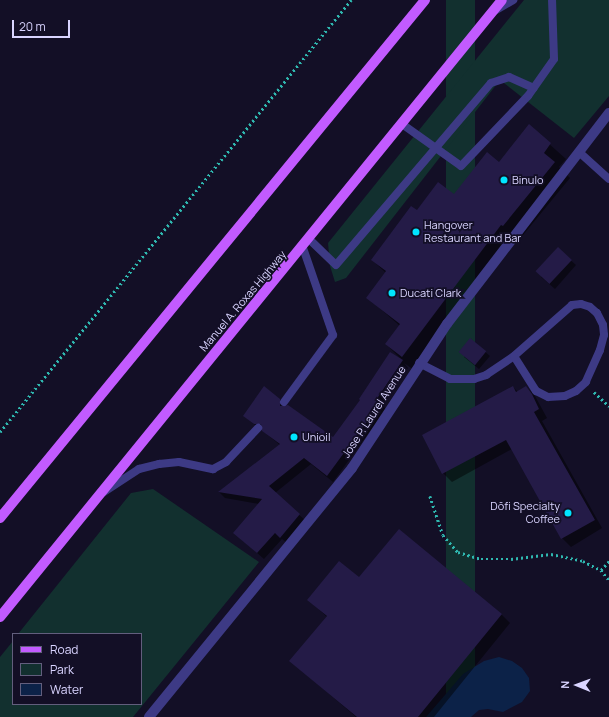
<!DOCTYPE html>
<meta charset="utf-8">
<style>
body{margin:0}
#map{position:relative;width:609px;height:717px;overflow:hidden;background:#130f26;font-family:Manrope,sans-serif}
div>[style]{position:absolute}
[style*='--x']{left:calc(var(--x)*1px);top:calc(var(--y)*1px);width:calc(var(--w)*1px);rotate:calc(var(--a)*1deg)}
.green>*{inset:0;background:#12302f;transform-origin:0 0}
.water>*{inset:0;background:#0c2248}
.shadow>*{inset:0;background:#0007}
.building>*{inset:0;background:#241b47;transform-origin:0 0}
.path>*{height:2.5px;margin-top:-1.25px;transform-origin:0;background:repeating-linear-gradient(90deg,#2fb8b0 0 2px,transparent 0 5px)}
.service>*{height:8px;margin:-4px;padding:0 4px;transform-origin:4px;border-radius:4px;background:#3d3a85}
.tertiary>*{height:10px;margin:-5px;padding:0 5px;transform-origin:5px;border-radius:5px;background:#3d3a85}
.primary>*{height:10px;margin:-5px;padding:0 5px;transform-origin:5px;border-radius:5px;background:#c25bff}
.dots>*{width:11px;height:11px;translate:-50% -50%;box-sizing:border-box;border:2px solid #130f26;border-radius:50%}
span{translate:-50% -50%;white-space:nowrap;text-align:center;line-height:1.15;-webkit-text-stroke:3.5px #130f26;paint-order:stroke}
.poi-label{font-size:11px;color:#d9d4ff}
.left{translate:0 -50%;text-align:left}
.right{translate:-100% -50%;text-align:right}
.street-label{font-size:11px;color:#d9d4ff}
.legend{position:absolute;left:12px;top:633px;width:130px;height:72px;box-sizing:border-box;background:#130f26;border:1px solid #625e7d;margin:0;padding:5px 7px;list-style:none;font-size:12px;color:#d9d4ff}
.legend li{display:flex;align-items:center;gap:8px;height:20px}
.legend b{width:20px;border:1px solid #625e7d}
.north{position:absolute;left:557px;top:665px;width:40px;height:40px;-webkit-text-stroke:3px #130f26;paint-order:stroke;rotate:271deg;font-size:11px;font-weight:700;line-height:16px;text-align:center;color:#d9d4ff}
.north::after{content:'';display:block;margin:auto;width:14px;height:18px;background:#d9d4ff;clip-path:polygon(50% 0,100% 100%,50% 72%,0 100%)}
.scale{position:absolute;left:12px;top:20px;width:58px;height:18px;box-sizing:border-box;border:2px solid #d9d4ff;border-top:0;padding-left:5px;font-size:12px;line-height:14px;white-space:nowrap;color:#d9d4ff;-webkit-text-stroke:3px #130f26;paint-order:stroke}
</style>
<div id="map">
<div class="green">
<div style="left:446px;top:0;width:29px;height:705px"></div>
<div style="clip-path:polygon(524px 0,609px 0,609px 96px,574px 138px,500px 80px,346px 278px,335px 282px,330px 266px,328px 243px)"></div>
<div style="clip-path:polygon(153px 489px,259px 562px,133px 717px,0 717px,0 657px,13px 641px,13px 704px,141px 704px,141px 634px,18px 634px,131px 493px)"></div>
</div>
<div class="water">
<div style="clip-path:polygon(499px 657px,512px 661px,522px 668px,529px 678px,530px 691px,522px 702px,503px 712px,488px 709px,479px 710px,471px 717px,426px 717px,463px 674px,484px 661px)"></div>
</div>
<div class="shadow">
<div style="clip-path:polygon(529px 126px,566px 159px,559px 167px,570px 178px,519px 240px,517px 239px,417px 372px,404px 363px,408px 368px,383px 406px,386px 409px,333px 482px,311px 464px,275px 493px,306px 521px,287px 543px,282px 539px,264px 559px,241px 539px,259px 504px,225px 498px,219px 492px,280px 445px,244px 416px,279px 399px,333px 439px,401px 359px,386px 344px,400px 326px,368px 298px,386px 273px,372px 260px,417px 212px,454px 196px,499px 163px)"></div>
<div style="clip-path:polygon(558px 249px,576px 265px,555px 289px,541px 277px)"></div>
<div style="clip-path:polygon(470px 339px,490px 356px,479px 369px,464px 357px)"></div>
<div style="clip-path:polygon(513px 387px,518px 392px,526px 387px,535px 396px,547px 418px,542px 421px,602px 528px,571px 547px,562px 538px,512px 449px,452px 482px,443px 473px)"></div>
<div style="clip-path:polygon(359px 579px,501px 614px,510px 623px,434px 717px,356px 717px,291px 661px,327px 617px,309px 600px)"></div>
</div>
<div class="building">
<div style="clip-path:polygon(529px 124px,551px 143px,544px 153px,555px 162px,503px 226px,501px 225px,402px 357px,385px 344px,400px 324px,366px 298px,386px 271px,371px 260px,411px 206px,417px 210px,438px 182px,454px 194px,487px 152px,499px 162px)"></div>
<div style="left:558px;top:247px;width:19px;height:33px;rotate:43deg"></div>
<div style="left:470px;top:338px;width:21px;height:18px;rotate:39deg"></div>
<div style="clip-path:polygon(390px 352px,403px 360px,376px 400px,380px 402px,374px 412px,327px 476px,304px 458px,269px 486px,300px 514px,280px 538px,275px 533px,257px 553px,233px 533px,262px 499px,218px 492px,280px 444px,262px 431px,261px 424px,254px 424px,243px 416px,264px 386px,280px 399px,280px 406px,288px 405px,333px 437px,360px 400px,359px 399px)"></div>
<div style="clip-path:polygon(513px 386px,516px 392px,526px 386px,532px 394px,539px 409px,534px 412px,595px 520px,561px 539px,506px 440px,442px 474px,422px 435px)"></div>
<div style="clip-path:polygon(399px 529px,502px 614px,418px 717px,357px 717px,289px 661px,327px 616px,307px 600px,339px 561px,359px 577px)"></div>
</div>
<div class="path">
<div style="--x:594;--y:392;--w:21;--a:43"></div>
<div style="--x:0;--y:432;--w:557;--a:-50.91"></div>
<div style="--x:430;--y:496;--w:41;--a:71.6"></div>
<div style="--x:443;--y:535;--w:23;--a:49"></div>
<div style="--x:458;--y:552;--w:24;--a:17"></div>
<div style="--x:481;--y:559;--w:30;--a:0"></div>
<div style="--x:511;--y:559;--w:40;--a:-7.1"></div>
<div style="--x:551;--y:554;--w:33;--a:12"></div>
<div style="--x:583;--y:561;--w:20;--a:27"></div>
<div style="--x:601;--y:570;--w:13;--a:51"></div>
<div style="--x:601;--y:570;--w:12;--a:-48"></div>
</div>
<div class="service">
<div style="--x:496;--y:10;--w:20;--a:-30"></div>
<div style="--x:402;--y:124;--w:72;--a:35.4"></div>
<div style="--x:461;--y:166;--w:97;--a:-46.3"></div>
<div style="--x:528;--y:96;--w:45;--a:-54.9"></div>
<div style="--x:554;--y:59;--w:59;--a:-91.9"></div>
<div style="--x:579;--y:152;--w:40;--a:42"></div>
<div style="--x:309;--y:239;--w:37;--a:44"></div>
<div style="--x:336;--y:265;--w:239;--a:-49.6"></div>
<div style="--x:491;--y:83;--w:19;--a:-18"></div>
<div style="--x:509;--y:77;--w:27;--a:24"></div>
<div style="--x:419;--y:363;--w:35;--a:27"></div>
<div style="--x:450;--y:379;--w:24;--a:0"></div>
<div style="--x:474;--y:379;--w:13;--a:-18"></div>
<div style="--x:486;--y:375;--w:34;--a:-34"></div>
<div style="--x:514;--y:356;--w:77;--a:-41.3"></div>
<div style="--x:572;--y:305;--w:9;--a:-6"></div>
<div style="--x:581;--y:304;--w:9;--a:18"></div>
<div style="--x:590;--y:307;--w:9;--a:41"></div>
<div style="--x:597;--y:313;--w:13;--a:63"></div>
<div style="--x:603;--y:325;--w:10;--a:84"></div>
<div style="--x:604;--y:335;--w:16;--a:105"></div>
<div style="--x:600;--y:350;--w:35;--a:114"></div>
<div style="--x:586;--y:382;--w:13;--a:138"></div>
<div style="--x:576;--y:391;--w:12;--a:156"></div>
<div style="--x:565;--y:396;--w:17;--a:177"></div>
<div style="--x:548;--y:397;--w:13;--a:-153"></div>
<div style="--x:536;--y:391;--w:41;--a:-122.2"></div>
<div style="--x:284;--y:402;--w:83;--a:-53.8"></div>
<div style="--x:333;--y:335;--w:92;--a:-109"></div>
<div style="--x:104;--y:492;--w:42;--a:-33.3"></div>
<div style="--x:139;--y:469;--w:21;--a:-14"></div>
<div style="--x:159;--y:464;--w:20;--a:-6"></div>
<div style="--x:179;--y:462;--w:35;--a:12"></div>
<div style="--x:213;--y:469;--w:15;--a:-28"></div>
<div style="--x:226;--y:462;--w:47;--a:-46.7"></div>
</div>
<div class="tertiary">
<div style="--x:149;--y:717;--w:321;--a:-50.8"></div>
<div style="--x:352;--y:468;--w:173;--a:-56.6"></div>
<div style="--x:447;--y:324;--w:266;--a:-52.5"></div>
</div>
<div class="primary">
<div style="--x:0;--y:518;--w:670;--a:-50.63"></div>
<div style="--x:0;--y:617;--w:795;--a:-50.87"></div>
</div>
<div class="dots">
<div style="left:504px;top:180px;background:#00e5ff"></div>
<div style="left:416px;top:232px;background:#00e5ff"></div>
<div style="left:392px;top:293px;background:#00e5ff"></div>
<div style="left:294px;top:437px;background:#00e5ff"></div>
<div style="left:568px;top:513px;background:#00e5ff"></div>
</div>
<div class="poi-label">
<span class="left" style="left:512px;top:180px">Binulo</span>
<span class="left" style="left:424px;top:232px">Hangover<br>Restaurant and Bar</span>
<span class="left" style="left:400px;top:293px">Ducati Clark</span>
<span class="left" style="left:302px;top:437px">Unioil</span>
<span class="right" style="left:560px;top:513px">Dōfi Specialty<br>Coffee</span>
</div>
<div class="street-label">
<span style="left:243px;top:301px;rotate:-50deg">Manuel A. Roxas Highway</span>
<span style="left:374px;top:412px;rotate:-57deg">Jose P. Laurel Avenue</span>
</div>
<ul class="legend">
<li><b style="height:5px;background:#c25bff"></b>Road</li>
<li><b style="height:11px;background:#12302f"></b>Park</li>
<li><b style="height:11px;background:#0c2248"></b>Water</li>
</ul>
<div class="north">N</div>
<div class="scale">20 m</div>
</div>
